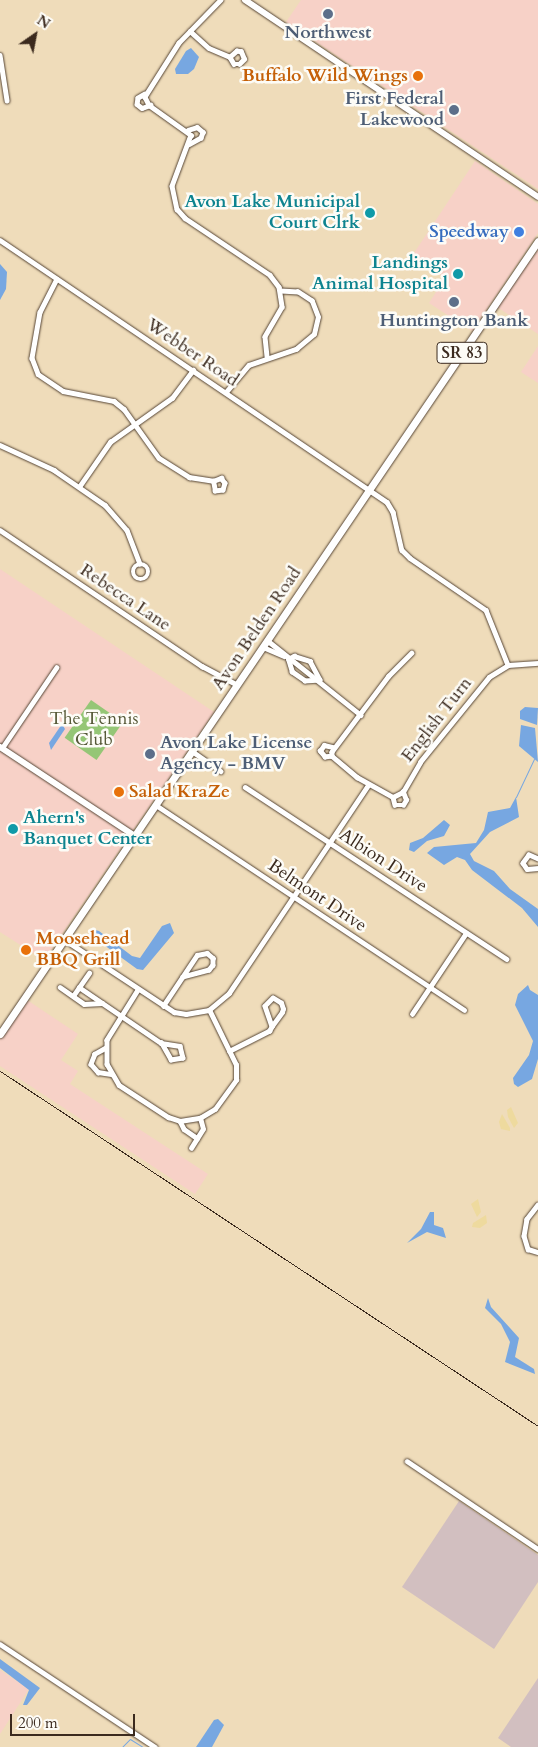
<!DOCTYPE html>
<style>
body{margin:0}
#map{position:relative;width:538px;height:1747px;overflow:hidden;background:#efdcba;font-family:Cardo,serif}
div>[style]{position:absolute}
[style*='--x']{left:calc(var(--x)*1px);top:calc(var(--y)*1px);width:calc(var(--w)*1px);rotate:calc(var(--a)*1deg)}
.built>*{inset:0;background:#f7d1c7}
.industrial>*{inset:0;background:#d2bfc0}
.green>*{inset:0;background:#95c676;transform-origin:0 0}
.sand>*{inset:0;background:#eeda9e}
.water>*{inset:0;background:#77a7e1}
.stream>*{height:1px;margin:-0.5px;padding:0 0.5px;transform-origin:0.5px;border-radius:0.5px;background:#77a7e1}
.roads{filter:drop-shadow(0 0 1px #564535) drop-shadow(0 0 1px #564535)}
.street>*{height:4.5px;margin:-2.25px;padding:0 2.25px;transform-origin:2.25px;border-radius:2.25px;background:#fff}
.street>.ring{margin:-2.25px;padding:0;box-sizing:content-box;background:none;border:4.5px solid #fff;border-radius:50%}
.secondary>*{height:6px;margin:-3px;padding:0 3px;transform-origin:3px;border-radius:3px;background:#fff}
.primary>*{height:7px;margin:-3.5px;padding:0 3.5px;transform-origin:3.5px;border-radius:3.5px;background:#fff}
.rail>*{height:1px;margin:-0.5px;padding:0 0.5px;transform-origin:0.5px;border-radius:0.5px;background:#3b2a1e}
.dots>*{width:14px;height:14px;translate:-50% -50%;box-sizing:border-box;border:2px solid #fdfcf7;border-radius:50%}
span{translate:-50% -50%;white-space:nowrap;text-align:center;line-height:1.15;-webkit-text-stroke:5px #fdfcf7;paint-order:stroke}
.shield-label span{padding:1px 4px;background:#fdfcf7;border:1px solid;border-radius:4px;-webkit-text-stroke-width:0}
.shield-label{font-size:16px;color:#3b2a1e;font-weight:700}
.service-label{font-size:18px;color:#4e5e75;font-weight:700}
.right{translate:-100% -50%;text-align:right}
.left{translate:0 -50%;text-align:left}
.food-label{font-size:18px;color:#c56008;font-weight:700}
.culture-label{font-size:18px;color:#0d838f;font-weight:700}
.shop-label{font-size:18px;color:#366cbe;font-weight:700}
.street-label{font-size:18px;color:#3b2a1e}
.park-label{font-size:18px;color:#565938}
.north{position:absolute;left:10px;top:10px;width:50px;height:50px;-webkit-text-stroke:4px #fdfcf7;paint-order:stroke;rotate:33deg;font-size:14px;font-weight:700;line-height:20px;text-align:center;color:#3b2a1e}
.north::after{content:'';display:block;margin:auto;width:18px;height:22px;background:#3b2a1e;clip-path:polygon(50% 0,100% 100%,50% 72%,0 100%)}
.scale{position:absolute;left:10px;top:1714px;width:125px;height:22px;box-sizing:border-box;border:2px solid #3b2a1e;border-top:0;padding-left:6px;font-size:15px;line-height:18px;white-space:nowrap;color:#3b2a1e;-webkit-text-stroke:4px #fdfcf7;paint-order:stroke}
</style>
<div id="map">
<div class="built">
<div style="clip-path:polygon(301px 0,538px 0,538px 189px,286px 22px)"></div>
<div style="clip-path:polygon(475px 161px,538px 204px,538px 233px,472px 331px,429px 303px,445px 278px,412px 256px)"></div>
<div style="clip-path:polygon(538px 250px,538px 334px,497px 307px)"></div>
<div style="clip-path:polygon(538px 346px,538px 383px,521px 372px)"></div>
<div style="clip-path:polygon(0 569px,214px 712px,44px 960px,0 932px)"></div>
<div style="clip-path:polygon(27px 1000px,78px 1034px,61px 1060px,78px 1071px,70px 1084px,208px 1174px,195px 1194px,0 1066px,0 1039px)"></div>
<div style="clip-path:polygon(0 1670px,29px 1689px,0 1734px)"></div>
</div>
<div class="industrial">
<div style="clip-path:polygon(459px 1501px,538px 1555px,538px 1582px,494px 1649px,402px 1587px)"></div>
<div style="clip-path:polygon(538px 1678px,538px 1747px,511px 1747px,498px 1738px)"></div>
</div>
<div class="green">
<div style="left:91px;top:700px;width:39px;height:46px;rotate:35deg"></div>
</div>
<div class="sand">
<div style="clip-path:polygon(511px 1107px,518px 1123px,514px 1128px,508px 1117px,507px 1110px)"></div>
<div style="clip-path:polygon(502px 1114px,510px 1128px,510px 1131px,501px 1129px,499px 1122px)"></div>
<div style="clip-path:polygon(478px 1199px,481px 1212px,477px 1217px,471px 1204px)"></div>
<div style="clip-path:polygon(486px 1215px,487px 1223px,480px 1228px,472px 1227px,473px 1223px)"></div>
</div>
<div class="water">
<div style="clip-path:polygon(191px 48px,199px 57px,194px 69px,188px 74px,176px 74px,175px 69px,186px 51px)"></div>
<div style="clip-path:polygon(0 264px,7px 272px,6px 289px,0 300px)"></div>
<div style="clip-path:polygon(525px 707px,538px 708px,537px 725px,520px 719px,520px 711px)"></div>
<div style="clip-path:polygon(62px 724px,65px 729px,51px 750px,49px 743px)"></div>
<div style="clip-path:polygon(521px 725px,535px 728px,538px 762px,519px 746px)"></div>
<div style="clip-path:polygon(516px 797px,519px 817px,490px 832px,470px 854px,474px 861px,494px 871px,510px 889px,538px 909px,538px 927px,522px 908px,472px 870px,465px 860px,457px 857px,444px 865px,427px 853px,434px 847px,476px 843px,484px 830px,488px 812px,510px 808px)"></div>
<div style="clip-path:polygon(444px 820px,450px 825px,444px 836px,427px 841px,414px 852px,409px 850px,410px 843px,423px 838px)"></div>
<div style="clip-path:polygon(170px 923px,174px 933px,143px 970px,137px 969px,89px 934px,92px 929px,99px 931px,132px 956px,140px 958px,162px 926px)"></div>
<div style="clip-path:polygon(528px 985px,530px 990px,538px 995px,538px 1059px,532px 1079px,518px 1087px,514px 1084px,513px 1078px,529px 1055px,533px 1041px,515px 1005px,518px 994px)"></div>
<div style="clip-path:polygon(430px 1212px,434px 1212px,434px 1225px,443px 1228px,446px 1238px,427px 1232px,407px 1243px,421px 1229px)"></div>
<div style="clip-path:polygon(488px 1298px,491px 1307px,519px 1338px,515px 1357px,534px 1369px,535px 1374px,505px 1362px,510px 1342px,501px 1324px,485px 1308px)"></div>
<div style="clip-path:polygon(0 1659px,40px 1688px,27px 1705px,23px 1705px,29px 1690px,0 1668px)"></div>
<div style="clip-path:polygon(218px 1719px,224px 1725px,212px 1747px,196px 1747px,214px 1720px)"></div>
</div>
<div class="stream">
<div style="--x:516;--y:797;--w:42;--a:-64.7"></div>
<div style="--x:122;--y:1747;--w:11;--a:-45"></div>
<div style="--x:130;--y:1739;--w:15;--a:32"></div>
</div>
<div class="roads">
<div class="street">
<div style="--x:221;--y:0;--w:60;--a:134.3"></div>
<div style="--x:179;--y:43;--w:64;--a:122.2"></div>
<div style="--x:145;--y:97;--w:9;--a:63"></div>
<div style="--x:149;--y:105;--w:52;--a:35.5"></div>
<div style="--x:191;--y:135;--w:54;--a:110.4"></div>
<div style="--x:172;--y:186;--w:24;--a:78"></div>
<div style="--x:177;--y:209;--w:12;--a:48"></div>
<div style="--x:185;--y:218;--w:102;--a:33.8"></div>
<div style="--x:270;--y:275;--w:15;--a:53"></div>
<div style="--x:279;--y:287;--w:20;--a:81"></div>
<div style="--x:282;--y:307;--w:34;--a:120"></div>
<div style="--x:265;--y:337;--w:19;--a:84"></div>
<div style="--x:190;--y:31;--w:25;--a:42"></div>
<div style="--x:209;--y:48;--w:23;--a:23"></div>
<div style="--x:230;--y:57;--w:8;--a:60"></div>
<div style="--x:234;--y:64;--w:5;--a:0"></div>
<div style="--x:239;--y:64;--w:7;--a:-45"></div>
<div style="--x:244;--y:59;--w:8;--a:-113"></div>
<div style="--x:241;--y:52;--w:4;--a:-166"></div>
<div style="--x:237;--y:51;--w:9;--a:139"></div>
<div style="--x:0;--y:55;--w:46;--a:81.2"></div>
<div style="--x:145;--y:94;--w:8;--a:150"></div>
<div style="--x:138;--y:98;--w:6;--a:99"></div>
<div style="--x:137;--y:104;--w:6;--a:39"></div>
<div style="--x:142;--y:108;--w:9;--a:-21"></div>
<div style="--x:188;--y:130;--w:9;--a:-18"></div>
<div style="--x:197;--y:127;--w:8;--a:40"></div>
<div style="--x:203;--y:132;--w:6;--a:108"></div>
<div style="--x:201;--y:138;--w:13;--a:151"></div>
<div style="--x:0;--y:240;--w:467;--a:34.1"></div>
<div style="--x:387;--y:502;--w:12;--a:59"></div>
<div style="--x:393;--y:512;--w:39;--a:77"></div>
<div style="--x:402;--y:550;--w:11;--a:45"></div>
<div style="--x:410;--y:558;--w:92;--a:34.4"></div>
<div style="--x:486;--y:610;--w:59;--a:68.2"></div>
<div style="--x:57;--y:279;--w:37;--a:117"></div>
<div style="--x:40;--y:312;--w:47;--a:99.9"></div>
<div style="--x:32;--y:358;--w:17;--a:69"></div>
<div style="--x:38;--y:374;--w:30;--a:34"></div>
<div style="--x:63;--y:391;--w:52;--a:11.1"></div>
<div style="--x:114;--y:401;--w:13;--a:39"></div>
<div style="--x:124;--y:409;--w:60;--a:54.5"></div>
<div style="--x:159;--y:458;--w:36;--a:32"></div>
<div style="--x:189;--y:477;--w:24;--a:9"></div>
<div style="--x:213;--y:481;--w:9;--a:-21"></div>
<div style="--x:221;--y:478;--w:6;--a:51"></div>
<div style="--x:225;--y:483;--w:7;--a:106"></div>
<div style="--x:223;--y:490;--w:8;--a:173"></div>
<div style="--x:215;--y:491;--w:10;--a:-101"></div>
<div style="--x:226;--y:392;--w:35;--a:-50"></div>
<div style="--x:249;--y:365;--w:50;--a:-18.8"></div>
<div style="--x:296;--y:349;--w:23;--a:-40"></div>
<div style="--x:314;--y:334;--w:17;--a:-77"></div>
<div style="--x:318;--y:317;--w:17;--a:-111"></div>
<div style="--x:312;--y:301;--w:17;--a:-147"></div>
<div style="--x:298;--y:292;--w:17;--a:-177"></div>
<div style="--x:0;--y:445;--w:60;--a:24.8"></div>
<div style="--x:54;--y:470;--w:62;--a:34.5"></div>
<div style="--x:105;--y:505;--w:33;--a:49"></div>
<div style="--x:127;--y:530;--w:36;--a:69"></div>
<div style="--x:79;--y:487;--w:55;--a:-55.4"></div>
<div style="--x:110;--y:442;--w:76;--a:-35.4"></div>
<div style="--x:172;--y:398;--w:35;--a:-53"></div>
<div style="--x:0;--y:530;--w:244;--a:34"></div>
<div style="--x:202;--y:666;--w:40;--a:28"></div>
<div class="ring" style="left:133px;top:564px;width:11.5px;height:11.5px"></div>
<div style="--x:267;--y:640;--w:120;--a:38.6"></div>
<div style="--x:263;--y:647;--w:23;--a:23"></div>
<div style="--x:412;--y:653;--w:33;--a:135"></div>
<div style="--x:389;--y:676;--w:95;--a:126.9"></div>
<div style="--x:332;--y:752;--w:4;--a:90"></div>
<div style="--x:332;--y:756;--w:33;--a:40"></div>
<div style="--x:357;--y:777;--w:41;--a:29.1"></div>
<div style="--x:393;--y:797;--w:11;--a:-27"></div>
<div style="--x:403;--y:792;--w:34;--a:-60"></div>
<div style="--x:420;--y:762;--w:109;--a:-50.9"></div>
<div style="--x:489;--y:677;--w:22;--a:-32"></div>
<div style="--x:508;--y:665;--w:30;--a:-4"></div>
<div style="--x:294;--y:656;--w:17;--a:17"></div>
<div style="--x:310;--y:661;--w:21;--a:62"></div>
<div style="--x:320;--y:680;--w:15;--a:176"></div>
<div style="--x:305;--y:681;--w:16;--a:-145"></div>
<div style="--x:292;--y:672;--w:14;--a:-107"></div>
<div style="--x:288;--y:659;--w:7;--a:-27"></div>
<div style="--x:2;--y:748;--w:97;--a:-56"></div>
<div style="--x:192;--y:751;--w:35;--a:35"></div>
<div style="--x:332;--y:756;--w:7;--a:172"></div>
<div style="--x:325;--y:757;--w:8;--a:-130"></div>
<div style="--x:320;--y:751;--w:7;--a:-56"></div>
<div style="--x:324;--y:745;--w:9;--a:13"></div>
<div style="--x:245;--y:787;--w:313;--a:33.3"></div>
<div style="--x:393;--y:797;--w:8;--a:76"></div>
<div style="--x:395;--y:805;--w:8;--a:0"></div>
<div style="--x:403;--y:805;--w:6;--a:-59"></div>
<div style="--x:406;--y:800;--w:9;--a:-111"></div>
<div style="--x:156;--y:805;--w:370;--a:33.6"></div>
<div style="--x:538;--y:859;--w:10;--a:-156"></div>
<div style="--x:529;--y:855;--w:10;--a:127"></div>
<div style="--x:523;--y:863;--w:7;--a:56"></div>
<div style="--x:527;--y:869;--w:11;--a:-5"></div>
<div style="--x:65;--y:940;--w:131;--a:33.4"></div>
<div style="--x:174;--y:1012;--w:12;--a:9"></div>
<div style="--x:186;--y:1014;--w:23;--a:-10"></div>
<div style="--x:209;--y:1010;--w:26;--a:-40"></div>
<div style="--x:229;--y:993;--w:250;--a:-56.2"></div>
<div style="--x:60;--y:987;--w:29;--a:35"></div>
<div style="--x:84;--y:1004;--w:18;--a:-3"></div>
<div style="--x:79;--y:987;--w:99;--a:34.3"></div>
<div style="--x:161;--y:1043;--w:19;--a:9"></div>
<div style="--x:180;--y:1046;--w:12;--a:76"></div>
<div style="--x:183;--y:1058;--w:12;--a:171"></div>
<div style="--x:171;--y:1060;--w:20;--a:-120"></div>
<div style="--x:138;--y:990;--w:59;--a:121.8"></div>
<div style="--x:107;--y:1040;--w:24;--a:90"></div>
<div style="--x:107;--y:1064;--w:24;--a:60"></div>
<div style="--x:119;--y:1085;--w:59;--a:33.1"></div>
<div style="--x:168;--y:1117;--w:13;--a:18"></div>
<div style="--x:180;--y:1121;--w:20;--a:-9"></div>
<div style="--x:200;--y:1118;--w:17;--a:-31"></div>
<div style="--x:215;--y:1109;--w:36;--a:-54"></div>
<div style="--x:236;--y:1080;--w:15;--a:-90"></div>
<div style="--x:236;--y:1065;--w:61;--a:-116.1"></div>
<div style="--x:73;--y:996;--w:28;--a:-55"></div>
<div style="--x:163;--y:1006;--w:61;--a:-56.3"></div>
<div style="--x:197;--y:955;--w:10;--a:-11"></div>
<div style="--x:207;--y:953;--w:8;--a:40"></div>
<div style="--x:213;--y:958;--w:7;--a:90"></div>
<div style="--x:213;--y:965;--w:6;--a:129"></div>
<div style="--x:209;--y:970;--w:27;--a:165"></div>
<div style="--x:412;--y:1014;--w:97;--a:-56.3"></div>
<div style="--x:106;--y:1048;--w:13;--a:151"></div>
<div style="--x:95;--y:1054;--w:11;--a:112"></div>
<div style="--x:91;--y:1064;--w:11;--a:49"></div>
<div style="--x:98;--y:1072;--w:13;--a:9"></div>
<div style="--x:229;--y:1051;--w:45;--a:-26.6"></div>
<div style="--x:269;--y:1031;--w:6;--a:-59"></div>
<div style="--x:272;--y:1026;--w:17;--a:-54"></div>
<div style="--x:282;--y:1012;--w:3;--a:-72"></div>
<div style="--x:283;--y:1009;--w:6;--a:-108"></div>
<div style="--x:281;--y:1003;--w:9;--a:-148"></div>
<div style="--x:273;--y:998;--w:11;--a:135"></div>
<div style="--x:265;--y:1006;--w:21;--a:71"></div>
<div style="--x:180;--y:1121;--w:9;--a:63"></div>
<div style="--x:184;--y:1129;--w:16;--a:35"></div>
<div style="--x:191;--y:1148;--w:22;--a:-58"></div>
<div style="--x:203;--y:1129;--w:11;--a:-105"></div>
<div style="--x:538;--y:1205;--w:18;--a:128"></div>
<div style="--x:527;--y:1219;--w:17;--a:100"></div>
<div style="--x:524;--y:1236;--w:14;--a:73"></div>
<div style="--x:528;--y:1249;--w:10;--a:17"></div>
<div style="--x:407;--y:1461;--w:158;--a:33.9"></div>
<div style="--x:0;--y:1644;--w:186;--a:33.6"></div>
</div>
<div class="secondary">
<div style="--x:245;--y:0;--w:353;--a:33.9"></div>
<div style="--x:0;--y:747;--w:162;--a:33.4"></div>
</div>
<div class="primary">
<div style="--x:0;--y:1034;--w:958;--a:-55.85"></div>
</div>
</div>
<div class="rail">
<div style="--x:0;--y:1071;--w:645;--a:33.42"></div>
</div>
<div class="dots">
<div style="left:328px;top:14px;background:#5c6f8a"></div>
<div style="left:418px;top:76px;background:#e8710a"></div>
<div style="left:454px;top:110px;background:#5c6f8a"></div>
<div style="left:370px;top:213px;background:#0f9aa8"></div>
<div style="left:519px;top:232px;background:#3f7fe0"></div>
<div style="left:458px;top:274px;background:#0f9aa8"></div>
<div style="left:454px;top:302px;background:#5c6f8a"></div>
<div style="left:150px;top:754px;background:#5c6f8a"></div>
<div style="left:119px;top:792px;background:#e8710a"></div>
<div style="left:13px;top:829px;background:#0f9aa8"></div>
<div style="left:26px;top:950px;background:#e8710a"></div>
</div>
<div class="shield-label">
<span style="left:462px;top:353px">SR 83</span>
</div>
<div class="service-label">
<span style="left:328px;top:33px">Northwest</span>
<span class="right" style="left:444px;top:110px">First Federal<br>Lakewood</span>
<span style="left:454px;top:321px">Huntington Bank</span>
<span class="left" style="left:160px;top:754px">Avon Lake License<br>Agency - BMV</span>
</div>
<div class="food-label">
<span class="right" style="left:408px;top:76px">Buffalo Wild Wings</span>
<span class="left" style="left:129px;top:792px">Salad KraZe</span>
<span class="left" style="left:36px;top:950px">Moosehead<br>BBQ Grill</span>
</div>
<div class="culture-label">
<span class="right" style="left:360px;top:213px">Avon Lake Municipal<br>Court Clrk</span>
<span class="right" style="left:448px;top:274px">Landings<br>Animal Hospital</span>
<span class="left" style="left:23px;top:829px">Ahern's<br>Banquet Center</span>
</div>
<div class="shop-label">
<span class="right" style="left:509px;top:232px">Speedway</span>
</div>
<div class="street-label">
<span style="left:192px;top:353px;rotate:34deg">Webber Road</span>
<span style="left:125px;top:598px;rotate:34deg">Rebecca Lane</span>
<span style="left:257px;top:629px;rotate:-56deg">Avon Belden Road</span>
<span style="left:437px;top:720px;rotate:-52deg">English Turn</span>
<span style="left:383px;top:861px;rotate:33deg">Albion Drive</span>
<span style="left:317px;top:896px;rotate:34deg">Belmont Drive</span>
</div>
<div class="park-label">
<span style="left:94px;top:730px">The Tennis<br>Club</span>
</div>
<div class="north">N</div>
<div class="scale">200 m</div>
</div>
